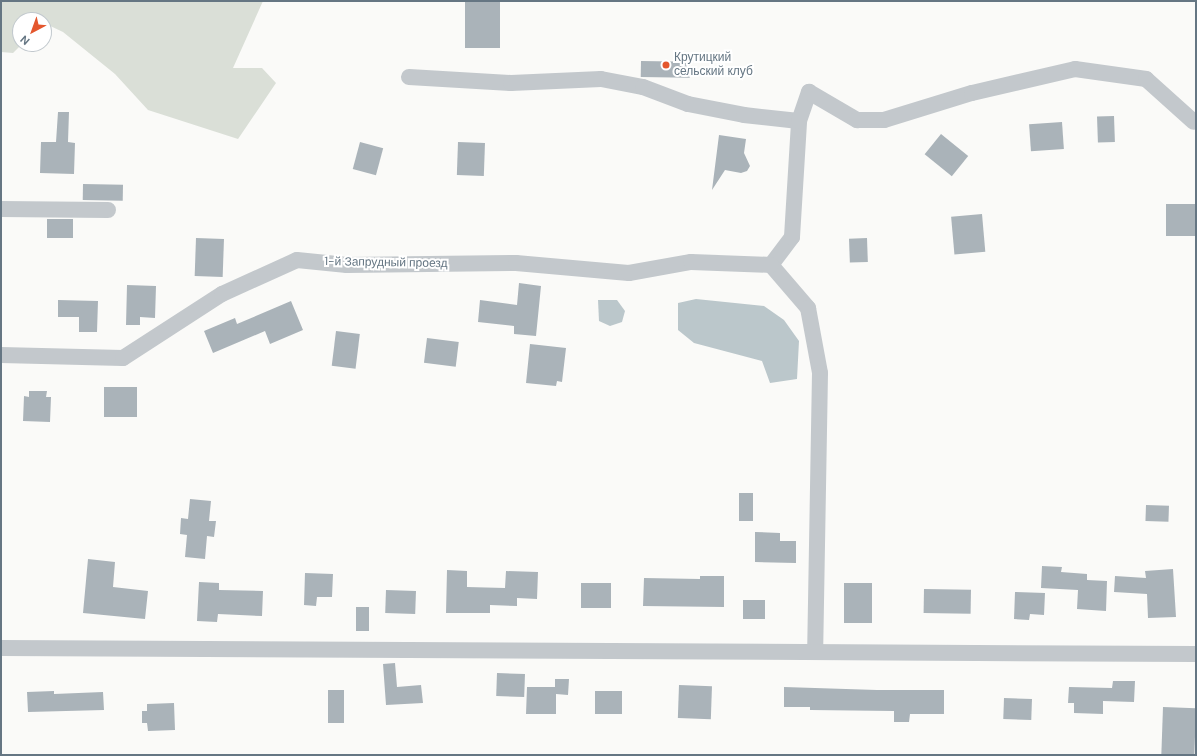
<!DOCTYPE html>
<meta charset="utf-8">
<style>
body{margin:0}
#map{position:relative;width:1197px;height:756px;overflow:hidden;background:#fafaf8;font-family:"DM Sans",sans-serif}
div>[style]{position:absolute}
[style*='--x']{left:calc(var(--x)*1px);top:calc(var(--y)*1px);width:calc(var(--w)*1px);rotate:calc(var(--a)*1deg)}
.green>*{inset:0;background:#dadfd7}
.water>*{inset:0;background:#bbc7cb}
.building>*{inset:0;background:#aab3b9;transform-origin:0 0}
.minor>*{height:16px;margin:-8px;padding:0 8px;transform-origin:8px;border-radius:8px;background:#c3c8cc}
.dots>*{width:11px;height:11px;translate:-50% -50%;box-sizing:border-box;border:2px solid #fff;border-radius:50%}
span{translate:-50% -50%;white-space:nowrap;text-align:center;line-height:1.15;-webkit-text-stroke:4px #fff;paint-order:stroke}
.poi-label{font-size:12px;color:#657683}
.left{translate:0 -50%;text-align:left}
.street-label{font-size:12px;color:#657683}
.frame{position:absolute;inset:0;border:2px solid #657683;pointer-events:none}
.north{position:absolute;left:12px;top:12px;width:40px;height:40px;box-sizing:border-box;background:#fff;border:1px solid #c1c8cd;border-radius:50%;rotate:221deg;font-size:11px;font-weight:700;line-height:16px;text-align:center;color:#657683}
.north::after{content:'';display:block;margin:auto;width:14px;height:18px;background:#e4572e;clip-path:polygon(50% 0,100% 100%,50% 72%,0 100%)}
</style>
<div id="map">
<div class="green">
<div style="clip-path:polygon(1px 1px,263px 1px,233px 68px,262px 68px,276px 83px,238px 139px,148px 110px,115px 74px,63px 32px,44px 23px,44px 20px,20px 20px,20px 44px,22px 44px,13px 53px,1px 52px)"></div>
</div>
<div class="water">
<div style="clip-path:polygon(696px 299px,764px 306px,784px 320px,799px 341px,797px 379px,770px 383px,762px 361px,694px 343px,678px 330px,678px 303px)"></div>
<div style="clip-path:polygon(598px 300px,617px 300px,625px 311px,622px 322px,610px 326px,599px 321px)"></div>
</div>
<div class="building">
<div style="left:465px;top:1px;width:35px;height:47px"></div>
<div style="left:641px;top:61px;width:49px;height:16px;rotate:1deg"></div>
<div style="clip-path:polygon(58px 112px,69px 112px,68px 142px,75px 143px,74px 174px,40px 173px,41px 142px,56px 142px)"></div>
<div style="left:1114px;top:116px;width:26px;height:17px;rotate:88deg"></div>
<div style="left:1062px;top:122px;width:27px;height:33px;rotate:86deg"></div>
<div style="left:941px;top:134px;width:35px;height:26px;rotate:39deg"></div>
<div style="clip-path:polygon(719px 135px,746px 139px,744px 153px,750px 166px,747px 171px,741px 173px,725px 170px,712px 190px)"></div>
<div style="left:360px;top:142px;width:24px;height:28px;rotate:15deg"></div>
<div style="left:458px;top:142px;width:27px;height:33px;rotate:2deg"></div>
<div style="left:83px;top:184px;width:40px;height:16px;rotate:1deg"></div>
<div style="left:1196px;top:204px;width:32px;height:30px;rotate:90deg"></div>
<div style="left:982px;top:214px;width:38px;height:31px;rotate:85deg"></div>
<div style="left:47px;top:219px;width:26px;height:19px"></div>
<div style="left:196px;top:238px;width:28px;height:38px;rotate:2deg"></div>
<div style="left:867px;top:238px;width:24px;height:18px;rotate:88deg"></div>
<div style="clip-path:polygon(519px 283px,541px 286px,536px 336px,514px 334px,514px 326px,478px 322px,480px 300px,517px 305px)"></div>
<div style="clip-path:polygon(127px 285px,156px 286px,155px 318px,140px 317px,140px 325px,126px 325px)"></div>
<div style="clip-path:polygon(58px 300px,98px 301px,97px 332px,79px 332px,79px 317px,58px 317px)"></div>
<div style="clip-path:polygon(291px 301px,303px 330px,270px 344px,265px 331px,213px 353px,204px 331px,235px 318px,237px 324px)"></div>
<div style="left:336px;top:331px;width:24px;height:35px;rotate:7deg"></div>
<div style="left:427px;top:338px;width:32px;height:25px;rotate:7deg"></div>
<div style="clip-path:polygon(530px 344px,566px 348px,562px 382px,557px 381px,556px 386px,526px 383px)"></div>
<div style="left:104px;top:387px;width:33px;height:30px"></div>
<div style="clip-path:polygon(29px 391px,47px 391px,46px 397px,51px 397px,50px 422px,23px 421px,24px 396px,29px 397px)"></div>
<div style="left:739px;top:493px;width:14px;height:28px"></div>
<div style="clip-path:polygon(190px 499px,211px 501px,209px 521px,216px 521px,214px 537px,207px 536px,205px 559px,185px 557px,187px 535px,180px 534px,181px 518px,188px 519px)"></div>
<div style="left:1146px;top:505px;width:23px;height:16px;rotate:2deg"></div>
<div style="clip-path:polygon(755px 532px,780px 533px,780px 541px,796px 541px,796px 563px,755px 562px)"></div>
<div style="clip-path:polygon(88px 559px,115px 562px,113px 587px,148px 591px,145px 619px,83px 613px)"></div>
<div style="clip-path:polygon(1042px 566px,1062px 567px,1061px 572px,1087px 574px,1087px 580px,1107px 581px,1106px 611px,1077px 609px,1078px 590px,1041px 588px)"></div>
<div style="clip-path:polygon(1173px 569px,1176px 617px,1148px 618px,1147px 594px,1114px 592px,1115px 576px,1146px 578px,1145px 571px)"></div>
<div style="clip-path:polygon(447px 570px,467px 571px,467px 587px,505px 588px,506px 571px,538px 572px,537px 599px,517px 598px,517px 606px,490px 605px,490px 613px,446px 613px)"></div>
<div style="clip-path:polygon(305px 573px,333px 574px,332px 597px,317px 597px,316px 606px,304px 605px)"></div>
<div style="clip-path:polygon(700px 576px,724px 576px,724px 607px,643px 606px,644px 578px,700px 579px)"></div>
<div style="clip-path:polygon(199px 582px,219px 583px,219px 590px,263px 591px,262px 616px,218px 614px,217px 622px,197px 621px)"></div>
<div style="left:581px;top:583px;width:30px;height:25px"></div>
<div style="left:844px;top:583px;width:28px;height:40px"></div>
<div style="left:924px;top:589px;width:47px;height:24px;rotate:1deg"></div>
<div style="left:386px;top:590px;width:30px;height:23px;rotate:2deg"></div>
<div style="clip-path:polygon(1015px 592px,1045px 593px,1044px 615px,1030px 614px,1029px 620px,1014px 619px)"></div>
<div style="left:743px;top:600px;width:22px;height:19px"></div>
<div style="left:356px;top:607px;width:13px;height:24px"></div>
<div style="clip-path:polygon(395px 663px,397px 687px,421px 685px,423px 703px,386px 705px,383px 664px)"></div>
<div style="left:497px;top:673px;width:28px;height:23px;rotate:2deg"></div>
<div style="clip-path:polygon(555px 679px,569px 679px,568px 695px,556px 694px,556px 714px,526px 714px,527px 687px,555px 687px)"></div>
<div style="clip-path:polygon(1113px 681px,1135px 681px,1134px 702px,1103px 701px,1103px 714px,1074px 713px,1074px 703px,1068px 703px,1069px 687px,1112px 688px)"></div>
<div style="left:679px;top:685px;width:33px;height:33px;rotate:2deg"></div>
<div style="clip-path:polygon(784px 687px,877px 690px,944px 690px,944px 714px,910px 714px,909px 722px,894px 722px,894px 711px,810px 710px,810px 707px,784px 707px)"></div>
<div style="left:328px;top:690px;width:16px;height:33px"></div>
<div style="clip-path:polygon(54px 691px,54px 694px,103px 692px,104px 710px,28px 712px,27px 692px)"></div>
<div style="left:595px;top:691px;width:27px;height:23px"></div>
<div style="left:1004px;top:698px;width:28px;height:21px;rotate:2deg"></div>
<div style="clip-path:polygon(174px 703px,175px 730px,148px 731px,147px 723px,142px 723px,142px 711px,147px 711px,147px 704px)"></div>
<div style="left:1163px;top:707px;width:33px;height:48px;rotate:2deg"></div>
</div>
<div class="minor">
<div style="--x:409;--y:77;--w:102;--a:3.4"></div>
<div style="--x:511;--y:83;--w:90;--a:-2.5"></div>
<div style="--x:601;--y:79;--w:43;--a:10.8"></div>
<div style="--x:643;--y:87;--w:48;--a:20.7"></div>
<div style="--x:688;--y:104;--w:57;--a:11.1"></div>
<div style="--x:744;--y:115;--w:55;--a:6.2"></div>
<div style="--x:1;--y:209;--w:107;--a:0.5"></div>
<div style="--x:771;--y:265;--w:35;--a:-53"></div>
<div style="--x:792;--y:237;--w:116;--a:-86.5"></div>
<div style="--x:799;--y:121;--w:31;--a:-71"></div>
<div style="--x:809;--y:92;--w:56;--a:30.3"></div>
<div style="--x:857;--y:120;--w:27;--a:0"></div>
<div style="--x:884;--y:120;--w:92;--a:-17.1"></div>
<div style="--x:972;--y:93;--w:106;--a:-13.1"></div>
<div style="--x:1075;--y:69;--w:72;--a:8"></div>
<div style="--x:1146;--y:79;--w:64;--a:41.9"></div>
<div style="--x:771;--y:265;--w:57;--a:49.3"></div>
<div style="--x:808;--y:308;--w:66;--a:79.5"></div>
<div style="--x:820;--y:373;--w:279;--a:91"></div>
<div style="--x:1;--y:355;--w:122;--a:1.4"></div>
<div style="--x:123;--y:358;--w:118;--a:-32.9"></div>
<div style="--x:222;--y:294;--w:82;--a:-24.4"></div>
<div style="--x:297;--y:260;--w:50;--a:5.7"></div>
<div style="--x:347;--y:265;--w:169;--a:-0.7"></div>
<div style="--x:516;--y:263;--w:113;--a:5.1"></div>
<div style="--x:629;--y:273;--w:63;--a:-10.1"></div>
<div style="--x:691;--y:262;--w:80;--a:2.1"></div>
<div style="--x:1;--y:648;--w:1195;--a:0.29"></div>
</div>
<div class="dots">
<div style="left:666px;top:65px;background:#e4572e"></div>
</div>
<div class="poi-label">
<span class="left" style="left:674px;top:65px">Крутицкий<br>сельский клуб</span>
</div>
<div class="street-label">
<span style="left:386px;top:263px;rotate:1deg">1-й Запрудный проезд</span>
</div>
<div class="frame"></div>
<div class="north">N</div>
</div>
